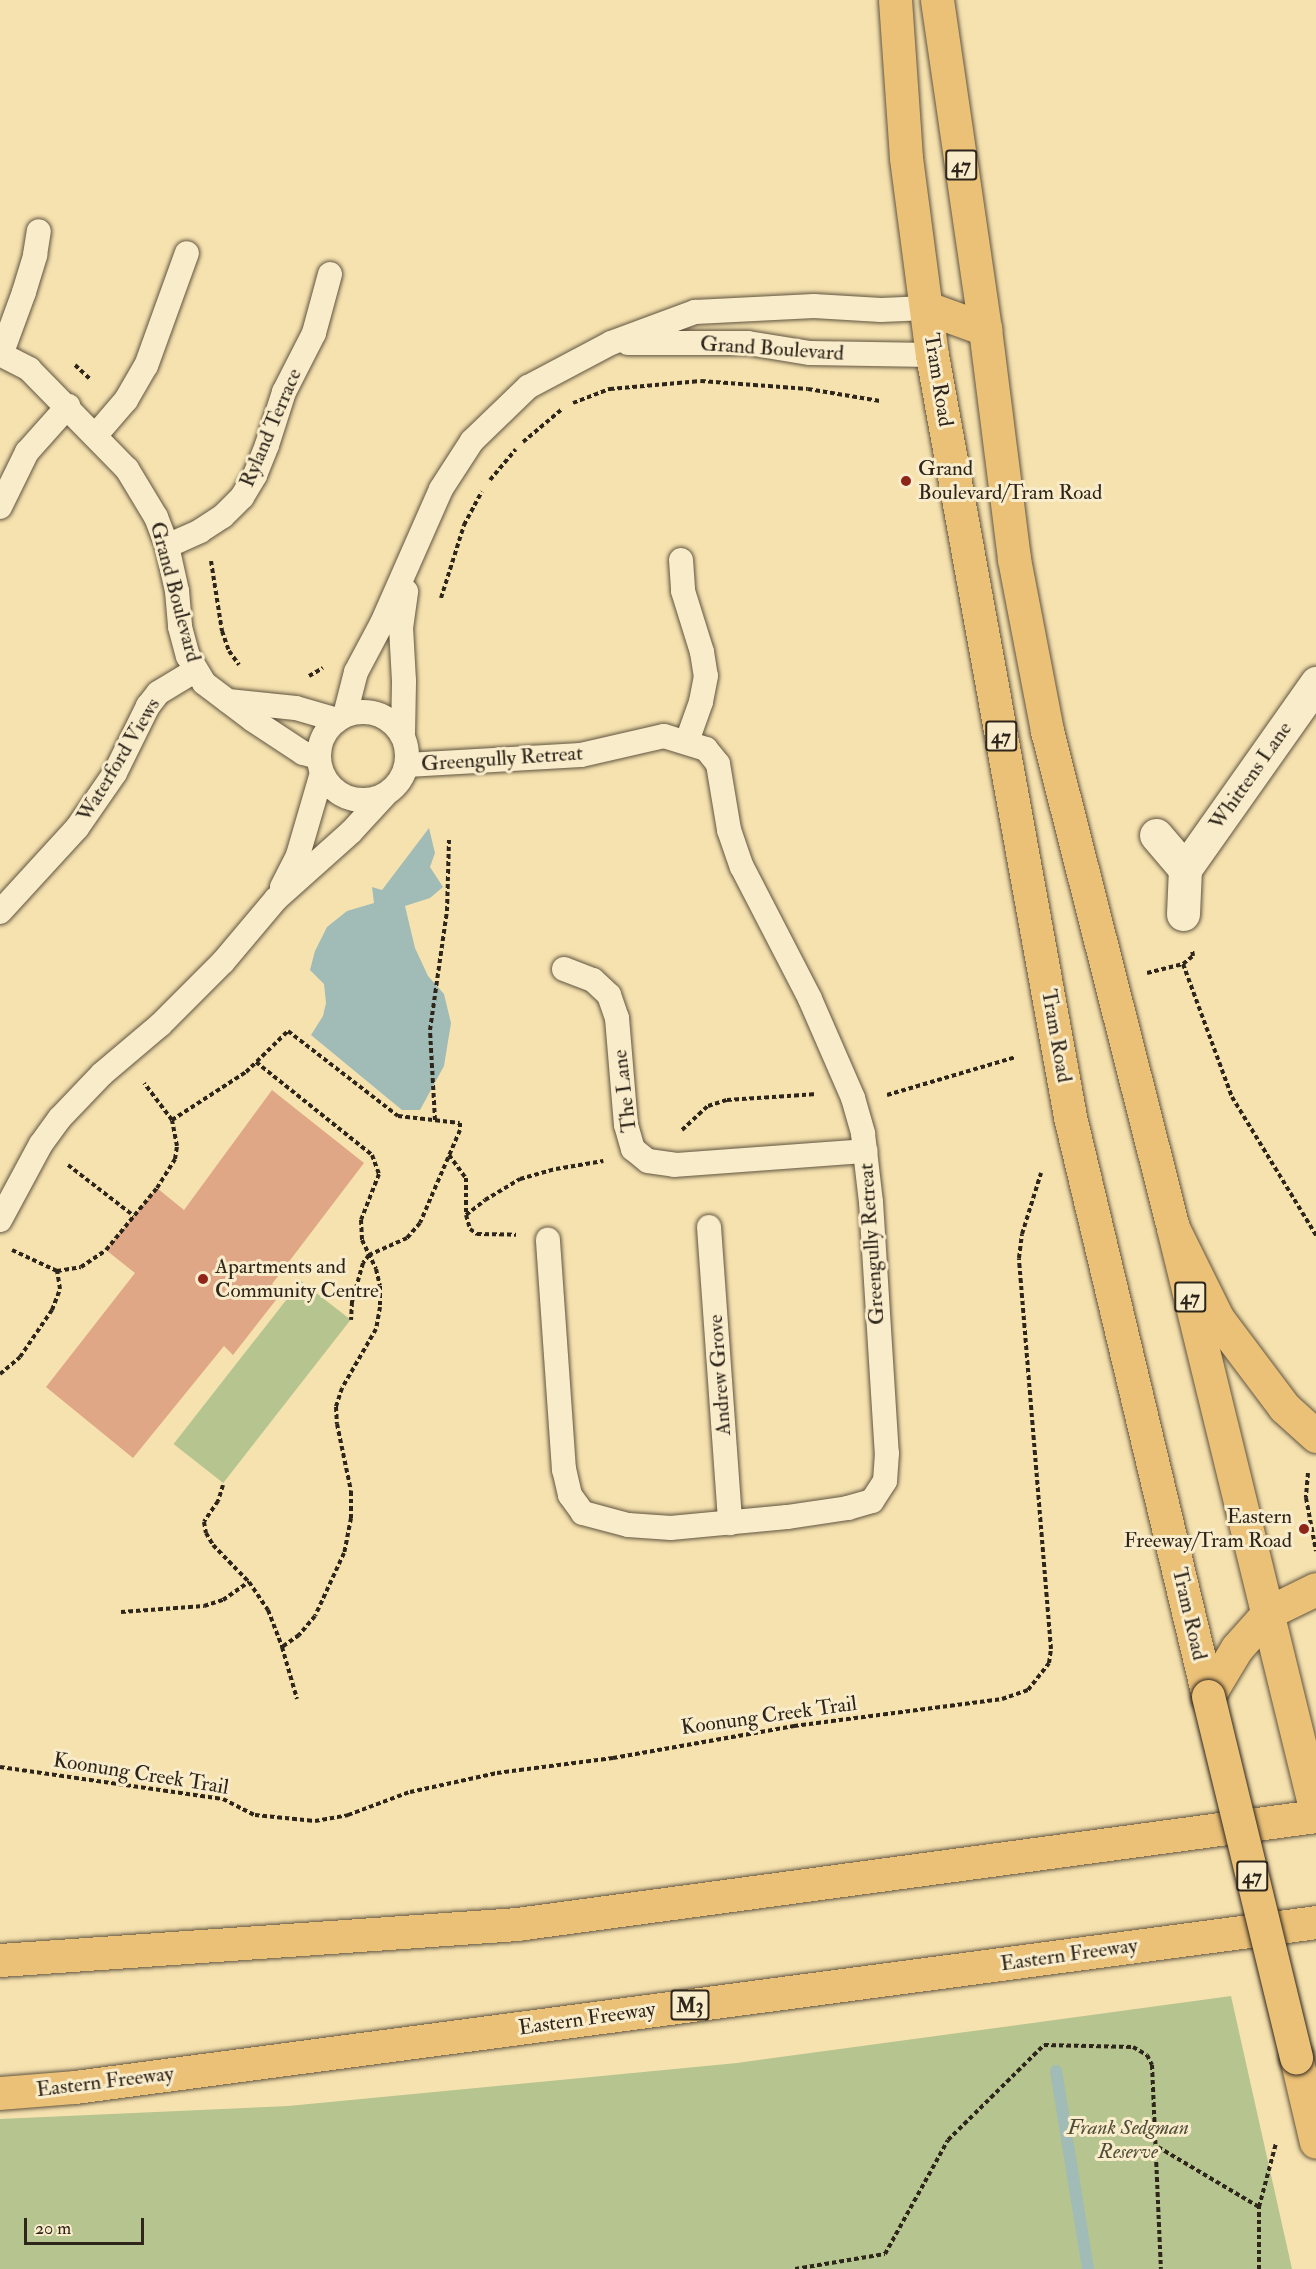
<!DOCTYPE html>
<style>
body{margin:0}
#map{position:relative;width:1316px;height:2269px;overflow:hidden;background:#f6e2af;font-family:"IM FELL Double Pica",serif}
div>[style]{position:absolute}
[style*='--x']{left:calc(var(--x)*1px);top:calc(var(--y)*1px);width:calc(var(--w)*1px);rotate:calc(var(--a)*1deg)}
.green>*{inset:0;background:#b6c48f;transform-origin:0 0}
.water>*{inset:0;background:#a1bbb6}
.stream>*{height:12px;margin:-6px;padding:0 6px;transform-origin:6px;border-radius:6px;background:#a1bbb6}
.building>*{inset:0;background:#e0a787}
.path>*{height:4px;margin-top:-2px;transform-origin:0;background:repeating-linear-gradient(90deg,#2e251b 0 4.5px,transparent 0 7.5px)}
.roads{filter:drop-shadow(0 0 2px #605440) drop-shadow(0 0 2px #605440)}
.lane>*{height:24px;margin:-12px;padding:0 12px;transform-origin:12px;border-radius:12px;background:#f9eccb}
.lane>.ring{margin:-12px;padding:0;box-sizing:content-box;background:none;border:24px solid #f9eccb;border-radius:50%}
.street>*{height:33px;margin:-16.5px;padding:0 16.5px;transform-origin:16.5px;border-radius:16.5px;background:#f9eccb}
.primary>*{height:33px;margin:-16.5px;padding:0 16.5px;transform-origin:16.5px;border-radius:16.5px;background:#ebc178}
.highway>*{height:33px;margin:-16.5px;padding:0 16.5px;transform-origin:16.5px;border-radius:16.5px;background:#ebc178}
.bridges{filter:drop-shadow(0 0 2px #2e251b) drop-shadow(0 0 2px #2e251b)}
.primary-bridge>*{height:33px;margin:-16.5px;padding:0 16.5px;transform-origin:16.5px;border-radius:16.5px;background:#ebc178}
.dots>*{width:16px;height:16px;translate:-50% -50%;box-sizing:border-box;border:3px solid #f9eccb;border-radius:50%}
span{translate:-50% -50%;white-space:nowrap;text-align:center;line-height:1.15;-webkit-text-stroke:6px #f9eccb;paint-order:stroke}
.shield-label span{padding:2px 4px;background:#f9eccb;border:2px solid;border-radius:4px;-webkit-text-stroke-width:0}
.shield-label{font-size:20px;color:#2e251b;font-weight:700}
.street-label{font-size:21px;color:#2e251b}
.poi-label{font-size:21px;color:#2e251b}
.left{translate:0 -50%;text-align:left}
.right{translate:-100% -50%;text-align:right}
.park-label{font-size:21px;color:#504d38;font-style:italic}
.scale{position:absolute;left:24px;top:2218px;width:120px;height:27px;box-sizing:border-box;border:3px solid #2e251b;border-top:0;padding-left:8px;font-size:18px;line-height:21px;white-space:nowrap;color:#2e251b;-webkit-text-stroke:4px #f9eccb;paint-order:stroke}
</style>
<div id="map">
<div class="green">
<div style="left:301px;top:1281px;width:63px;height:207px;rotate:38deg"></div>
<div style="clip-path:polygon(1231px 1996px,1292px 2269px,0 2269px,0 2119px,288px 2106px,737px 2063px)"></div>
</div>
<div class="water">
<div style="clip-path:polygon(429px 828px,435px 853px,430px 867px,443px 887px,430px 898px,405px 906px,415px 948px,428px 976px,444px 994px,451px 1023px,444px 1066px,420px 1110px,402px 1110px,311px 1035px,323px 1016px,326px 1003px,324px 984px,310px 970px,315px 951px,327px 927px,347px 911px,374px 903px,372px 887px,382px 890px)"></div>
</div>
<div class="stream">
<div style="--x:1056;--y:2071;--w:201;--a:80.8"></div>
</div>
<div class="building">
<div style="clip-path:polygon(272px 1090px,364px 1163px,272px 1284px,283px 1291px,233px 1355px,224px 1346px,133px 1458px,46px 1387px,135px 1273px,106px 1250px,157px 1188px,184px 1210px)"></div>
</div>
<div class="path">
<div style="--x:75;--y:365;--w:22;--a:43"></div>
<div style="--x:573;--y:403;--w:40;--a:-21"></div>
<div style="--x:610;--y:389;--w:91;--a:-5"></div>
<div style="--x:701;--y:381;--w:107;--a:4.3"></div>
<div style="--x:808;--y:389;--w:73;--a:9.5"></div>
<div style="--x:523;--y:442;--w:50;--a:-40.1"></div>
<div style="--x:490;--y:480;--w:40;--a:-50"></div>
<div style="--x:211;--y:561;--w:71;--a:81.1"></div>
<div style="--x:222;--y:631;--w:21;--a:71"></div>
<div style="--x:229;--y:651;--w:17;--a:54"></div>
<div style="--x:441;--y:598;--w:77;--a:-72.5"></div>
<div style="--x:464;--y:525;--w:38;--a:-62"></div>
<div style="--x:309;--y:676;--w:16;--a:-30"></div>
<div style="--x:1183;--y:964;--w:13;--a:-39"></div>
<div style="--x:1193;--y:956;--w:6;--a:-99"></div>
<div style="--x:1147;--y:973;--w:37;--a:-14"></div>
<div style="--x:1183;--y:964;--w:142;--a:69.8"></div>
<div style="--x:1232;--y:1097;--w:162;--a:58.7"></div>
<div style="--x:256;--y:1062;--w:149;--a:38.7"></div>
<div style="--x:372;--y:1155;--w:20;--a:70"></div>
<div style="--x:379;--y:1174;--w:49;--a:111.4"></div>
<div style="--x:361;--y:1220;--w:20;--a:87"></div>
<div style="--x:362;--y:1240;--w:32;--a:64"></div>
<div style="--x:376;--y:1269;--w:17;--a:77"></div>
<div style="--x:380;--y:1286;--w:21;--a:90"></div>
<div style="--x:380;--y:1307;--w:22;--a:100"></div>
<div style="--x:376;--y:1329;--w:68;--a:120"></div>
<div style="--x:342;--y:1388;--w:20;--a:108"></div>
<div style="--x:336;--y:1407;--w:17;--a:87"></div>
<div style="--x:337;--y:1424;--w:68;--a:78.2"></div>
<div style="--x:351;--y:1491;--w:27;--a:90"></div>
<div style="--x:351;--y:1518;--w:36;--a:101"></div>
<div style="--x:344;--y:1553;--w:69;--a:114.7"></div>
<div style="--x:315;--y:1616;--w:25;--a:130"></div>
<div style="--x:299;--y:1635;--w:21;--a:145"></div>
<div style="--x:887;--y:1095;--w:134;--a:-16.4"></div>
<div style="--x:172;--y:1120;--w:88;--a:-33"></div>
<div style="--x:246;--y:1072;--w:59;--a:-44.3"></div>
<div style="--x:288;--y:1031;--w:139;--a:37.7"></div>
<div style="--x:398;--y:1116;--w:62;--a:6.4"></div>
<div style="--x:460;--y:1123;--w:7;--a:90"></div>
<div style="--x:460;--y:1130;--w:101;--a:113.3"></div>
<div style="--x:420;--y:1223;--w:20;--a:131"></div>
<div style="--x:407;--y:1238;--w:42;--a:155.9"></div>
<div style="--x:369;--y:1255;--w:10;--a:127"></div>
<div style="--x:363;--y:1263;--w:41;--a:105.8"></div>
<div style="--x:352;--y:1302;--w:18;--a:93"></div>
<div style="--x:435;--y:1120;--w:90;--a:-93.2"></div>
<div style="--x:430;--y:1030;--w:120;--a:-81.9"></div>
<div style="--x:447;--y:911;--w:71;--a:-88.4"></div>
<div style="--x:682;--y:1130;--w:35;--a:-43"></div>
<div style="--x:708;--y:1106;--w:20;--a:-18"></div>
<div style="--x:727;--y:1100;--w:90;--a:-3.8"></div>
<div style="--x:449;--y:1155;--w:29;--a:54"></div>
<div style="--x:466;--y:1178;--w:37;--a:90"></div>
<div style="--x:466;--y:1215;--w:15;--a:74"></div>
<div style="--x:470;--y:1229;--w:9;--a:36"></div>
<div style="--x:477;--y:1234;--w:39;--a:1"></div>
<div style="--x:68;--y:1165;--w:83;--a:37.7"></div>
<div style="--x:466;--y:1215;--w:24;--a:-38"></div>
<div style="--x:485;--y:1200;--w:41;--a:-31"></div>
<div style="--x:520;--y:1179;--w:37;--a:-16"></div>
<div style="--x:556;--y:1169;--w:48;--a:-9.7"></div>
<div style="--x:12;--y:1250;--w:50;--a:25"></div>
<div style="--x:57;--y:1271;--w:24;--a:-9"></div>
<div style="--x:81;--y:1267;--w:30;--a:-34"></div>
<div style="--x:106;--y:1250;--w:80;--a:-50.6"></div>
<div style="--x:157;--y:1188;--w:34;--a:-58"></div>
<div style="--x:175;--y:1159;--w:13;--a:-81"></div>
<div style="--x:177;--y:1146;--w:26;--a:-101"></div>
<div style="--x:172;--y:1120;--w:46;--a:-127.1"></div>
<div style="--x:0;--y:1374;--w:26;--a:-40"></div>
<div style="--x:20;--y:1357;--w:57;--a:-55.8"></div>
<div style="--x:52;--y:1310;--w:22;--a:-69"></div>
<div style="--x:60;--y:1289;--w:18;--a:-99"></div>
<div style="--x:1308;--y:1473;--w:25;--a:95"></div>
<div style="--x:1306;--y:1498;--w:54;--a:79.3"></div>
<div style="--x:223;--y:1485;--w:17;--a:107"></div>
<div style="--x:218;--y:1501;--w:25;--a:124"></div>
<div style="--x:204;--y:1522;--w:11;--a:80"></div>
<div style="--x:206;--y:1533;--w:14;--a:60"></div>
<div style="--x:213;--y:1545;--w:52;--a:45.8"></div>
<div style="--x:249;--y:1582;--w:34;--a:56"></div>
<div style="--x:268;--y:1610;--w:40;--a:69"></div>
<div style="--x:282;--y:1647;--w:54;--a:73.9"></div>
<div style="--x:121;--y:1612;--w:83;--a:-4.1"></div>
<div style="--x:204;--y:1606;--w:20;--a:-18"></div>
<div style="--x:223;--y:1600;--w:32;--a:-35"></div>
<div style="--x:0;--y:1767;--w:225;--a:8.2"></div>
<div style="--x:223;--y:1799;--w:36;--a:27"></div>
<div style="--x:255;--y:1815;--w:60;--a:5.7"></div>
<div style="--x:315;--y:1821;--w:34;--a:-10"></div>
<div style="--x:348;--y:1815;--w:66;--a:-20.4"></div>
<div style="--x:410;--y:1792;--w:89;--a:-12.3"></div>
<div style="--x:497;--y:1773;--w:117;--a:-7.4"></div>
<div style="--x:613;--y:1758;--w:184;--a:-10"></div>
<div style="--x:794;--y:1726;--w:210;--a:-7.4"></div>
<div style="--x:1002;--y:1699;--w:28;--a:-19"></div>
<div style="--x:1028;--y:1690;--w:34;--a:-52"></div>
<div style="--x:1049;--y:1663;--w:14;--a:-82"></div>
<div style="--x:1051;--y:1649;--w:392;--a:-94.7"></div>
<div style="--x:1019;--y:1258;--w:24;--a:-83"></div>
<div style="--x:1022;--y:1234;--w:64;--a:-72.7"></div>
<div style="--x:1158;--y:2147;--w:117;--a:30.7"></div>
<div style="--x:795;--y:2269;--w:91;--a:-9.5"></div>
<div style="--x:885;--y:2254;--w:130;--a:-61.1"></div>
<div style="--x:948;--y:2140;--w:135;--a:-44.7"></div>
<div style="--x:1044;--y:2045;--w:89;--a:1.3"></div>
<div style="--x:1133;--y:2047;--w:16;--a:30"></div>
<div style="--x:1147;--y:2055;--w:11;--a:63"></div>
<div style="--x:1152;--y:2065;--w:204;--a:87.5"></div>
<div style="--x:1259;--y:2269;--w:62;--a:-90"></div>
<div style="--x:1259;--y:2207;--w:66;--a:-75.1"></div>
</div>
<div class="roads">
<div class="lane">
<div style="--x:628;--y:343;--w:120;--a:0"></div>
<div style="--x:748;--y:343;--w:63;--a:9.2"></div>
<div style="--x:810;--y:353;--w:122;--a:0.9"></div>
<div style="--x:0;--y:354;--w:33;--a:27"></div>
<div style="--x:29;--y:369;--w:140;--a:45.6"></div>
<div style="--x:127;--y:469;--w:56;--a:58.9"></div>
<div style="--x:156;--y:517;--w:31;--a:69"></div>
<div style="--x:167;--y:546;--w:46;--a:77.5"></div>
<div style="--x:177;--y:591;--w:36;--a:85"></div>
<div style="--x:180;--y:627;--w:30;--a:75"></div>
<div style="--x:188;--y:656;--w:31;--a:59"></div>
<div style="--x:204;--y:683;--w:61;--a:37.1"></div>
<div style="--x:253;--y:720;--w:60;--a:33.4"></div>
<div style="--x:303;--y:753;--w:16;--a:15"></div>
<div style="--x:1;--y:355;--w:67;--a:-69.9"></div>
<div style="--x:24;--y:292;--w:39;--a:-73"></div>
<div style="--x:35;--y:255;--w:24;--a:-81"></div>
<div style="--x:95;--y:436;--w:48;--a:-49.3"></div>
<div style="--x:126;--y:400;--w:39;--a:-60"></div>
<div style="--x:146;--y:366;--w:120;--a:-70.1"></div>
<div style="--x:0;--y:507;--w:61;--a:-63.9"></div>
<div style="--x:27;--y:452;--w:62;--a:-48.3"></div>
<div style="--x:167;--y:546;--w:36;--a:-24"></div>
<div style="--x:200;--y:531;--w:27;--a:-33"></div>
<div style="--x:223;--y:516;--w:27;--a:-45"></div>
<div style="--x:242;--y:497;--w:26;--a:-59"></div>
<div style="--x:255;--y:475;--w:32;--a:-68"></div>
<div style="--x:267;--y:445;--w:56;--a:-72.2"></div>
<div style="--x:284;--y:392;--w:66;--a:-63"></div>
<div style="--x:314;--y:333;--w:61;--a:-74.8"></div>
<div style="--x:681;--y:560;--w:31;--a:86"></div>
<div style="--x:683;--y:591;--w:64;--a:72.7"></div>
<div style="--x:702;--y:652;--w:24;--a:81"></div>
<div style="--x:706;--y:676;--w:26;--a:101"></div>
<div style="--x:701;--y:702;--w:41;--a:109.7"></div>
<div style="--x:228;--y:701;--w:68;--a:5.9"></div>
<div style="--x:296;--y:708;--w:43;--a:16.3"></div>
<div class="ring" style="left:319px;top:712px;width:64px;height:64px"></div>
<div style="--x:345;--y:715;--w:44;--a:-75.7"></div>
<div style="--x:356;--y:672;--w:55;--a:-62"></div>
<div style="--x:382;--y:623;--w:146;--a:-66.2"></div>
<div style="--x:441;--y:489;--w:57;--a:-57.1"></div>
<div style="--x:472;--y:441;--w:78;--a:-44"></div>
<div style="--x:528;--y:387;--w:94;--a:-27.9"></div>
<div style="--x:611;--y:343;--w:90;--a:-20.3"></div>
<div style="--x:695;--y:312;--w:119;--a:-2.9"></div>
<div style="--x:814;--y:306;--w:67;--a:3.4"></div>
<div style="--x:881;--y:310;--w:46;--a:-2.5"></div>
<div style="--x:403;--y:735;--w:54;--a:-88.9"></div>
<div style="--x:404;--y:681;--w:53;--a:-93.2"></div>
<div style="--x:401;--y:628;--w:37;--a:-82"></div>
<div style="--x:407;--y:765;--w:174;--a:-3.3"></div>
<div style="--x:581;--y:755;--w:85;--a:-12.9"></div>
<div style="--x:664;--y:736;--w:44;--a:17.2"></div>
<div style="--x:706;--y:749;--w:19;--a:51"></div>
<div style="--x:718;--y:764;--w:67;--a:80.5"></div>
<div style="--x:729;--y:830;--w:39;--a:71"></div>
<div style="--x:742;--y:867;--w:148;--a:62.7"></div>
<div style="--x:810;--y:999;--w:108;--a:66.5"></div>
<div style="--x:853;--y:1098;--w:37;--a:74"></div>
<div style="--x:863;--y:1134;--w:68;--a:83.3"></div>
<div style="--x:871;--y:1202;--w:252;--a:86.4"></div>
<div style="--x:887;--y:1453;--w:28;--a:94"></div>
<div style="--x:885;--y:1481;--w:24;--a:123"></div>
<div style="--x:872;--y:1501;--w:25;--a:164"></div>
<div style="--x:848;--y:1508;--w:62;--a:171.6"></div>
<div style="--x:787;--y:1517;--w:117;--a:174.6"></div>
<div style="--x:671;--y:1528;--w:43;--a:-176"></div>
<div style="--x:628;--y:1525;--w:47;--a:-165.1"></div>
<div style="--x:583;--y:1513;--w:22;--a:-126"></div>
<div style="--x:570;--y:1495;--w:26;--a:-103"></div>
<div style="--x:564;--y:1470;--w:231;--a:-94"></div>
<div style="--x:282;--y:887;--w:36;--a:-63"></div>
<div style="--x:298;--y:855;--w:85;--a:-73.7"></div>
<div style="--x:0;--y:912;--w:114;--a:-47.5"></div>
<div style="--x:77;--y:828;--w:67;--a:-55.4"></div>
<div style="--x:115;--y:773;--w:75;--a:-63.8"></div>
<div style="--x:148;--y:706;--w:16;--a:-52"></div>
<div style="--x:158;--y:693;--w:44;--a:-31.2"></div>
<div style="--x:564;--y:969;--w:31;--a:21"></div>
<div style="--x:593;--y:980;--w:22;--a:43"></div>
<div style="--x:609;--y:995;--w:24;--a:71"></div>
<div style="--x:617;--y:1018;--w:107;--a:85.2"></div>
<div style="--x:626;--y:1125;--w:25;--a:74"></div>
<div style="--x:633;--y:1149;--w:19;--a:39"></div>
<div style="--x:648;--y:1161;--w:27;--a:8"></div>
<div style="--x:675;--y:1165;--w:191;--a:-4.2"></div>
<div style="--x:0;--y:1220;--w:86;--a:-61.7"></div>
<div style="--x:41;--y:1144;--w:32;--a:-54"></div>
<div style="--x:60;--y:1118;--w:61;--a:-46.3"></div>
<div style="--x:102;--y:1074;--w:76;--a:-40.2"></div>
<div style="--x:160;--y:1025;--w:89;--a:-45"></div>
<div style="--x:223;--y:962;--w:82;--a:-49.9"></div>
<div style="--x:276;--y:899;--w:101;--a:-41.8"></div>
<div style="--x:351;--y:832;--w:50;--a:-47.4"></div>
<div style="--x:709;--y:1227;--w:297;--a:85.9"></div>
</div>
<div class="street">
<div style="--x:1156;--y:835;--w:45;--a:49.5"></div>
<div style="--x:1183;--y:914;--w:45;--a:-87.5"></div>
<div style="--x:1185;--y:869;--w:228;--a:-54.8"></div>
</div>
<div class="primary">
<div style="--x:895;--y:0;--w:158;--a:86"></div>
<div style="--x:906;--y:158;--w:199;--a:82.5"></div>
<div style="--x:932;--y:355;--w:774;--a:79.73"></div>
<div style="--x:1070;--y:1117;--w:595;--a:76.59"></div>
<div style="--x:937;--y:0;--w:332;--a:81.7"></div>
<div style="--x:985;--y:329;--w:232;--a:82.8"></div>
<div style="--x:1014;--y:559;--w:175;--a:79.1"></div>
<div style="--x:1047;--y:731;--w:513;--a:75.77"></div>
<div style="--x:1173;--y:1228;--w:601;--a:76.24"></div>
<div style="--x:927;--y:308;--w:62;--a:19.9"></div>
<div style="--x:1208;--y:1696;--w:56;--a:-58.9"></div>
<div style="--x:1237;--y:1648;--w:48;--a:-48.4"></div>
<div style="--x:1296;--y:2057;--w:87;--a:76.8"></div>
</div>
<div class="highway">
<div style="--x:1173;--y:1228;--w:102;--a:63.7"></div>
<div style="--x:1218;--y:1319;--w:110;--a:53.1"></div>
<div style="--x:1284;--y:1407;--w:43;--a:42.2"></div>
<div style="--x:1269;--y:1612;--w:52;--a:-26.1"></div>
<div style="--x:0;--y:1960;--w:518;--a:-3.98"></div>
<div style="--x:517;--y:1924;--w:806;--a:-7.7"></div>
<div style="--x:0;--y:2093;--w:75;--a:-4.6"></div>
<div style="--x:75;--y:2087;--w:1252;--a:-7.57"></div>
</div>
</div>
<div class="bridges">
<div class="primary-bridge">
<div style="--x:1208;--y:1696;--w:372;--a:76.3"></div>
</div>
</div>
<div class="dots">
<div style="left:906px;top:481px;background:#8f2418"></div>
<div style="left:203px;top:1279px;background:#8f2418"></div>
<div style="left:1304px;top:1529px;background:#8f2418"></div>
</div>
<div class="shield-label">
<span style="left:961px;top:165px">47</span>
<span style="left:1001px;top:736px">47</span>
<span style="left:1190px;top:1297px">47</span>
<span style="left:1252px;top:1876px">47</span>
<span style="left:690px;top:2005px">M3</span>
</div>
<div class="street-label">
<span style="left:772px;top:349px;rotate:4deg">Grand Boulevard</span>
<span style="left:938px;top:380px;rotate:81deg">Tram Road</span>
<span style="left:271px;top:428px;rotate:-67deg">Ryland Terrace</span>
<span style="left:175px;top:592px;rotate:75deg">Grand Boulevard</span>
<span style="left:502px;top:759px;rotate:-4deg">Greengully Retreat</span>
<span style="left:119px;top:760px;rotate:-59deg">Waterford Views</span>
<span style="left:1251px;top:776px;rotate:-55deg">Whittens Lane</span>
<span style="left:1056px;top:1036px;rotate:80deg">Tram Road</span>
<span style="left:625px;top:1091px;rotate:-97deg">The Lane</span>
<span style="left:872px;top:1244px;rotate:-94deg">Greengully Retreat</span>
<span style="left:720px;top:1375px;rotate:-94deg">Andrew Grove</span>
<span style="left:1189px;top:1614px;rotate:77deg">Tram Road</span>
<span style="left:769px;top:1716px;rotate:-8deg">Koonung Creek Trail</span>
<span style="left:141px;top:1774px;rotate:9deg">Koonung Creek Trail</span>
<span style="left:1069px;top:1955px;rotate:-8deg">Eastern Freeway</span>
<span style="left:587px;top:2019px;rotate:-8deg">Eastern Freeway</span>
<span style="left:105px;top:2082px;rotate:-7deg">Eastern Freeway</span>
</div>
<div class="poi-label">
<span class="left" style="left:918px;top:481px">Grand<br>Boulevard/Tram Road</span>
<span class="left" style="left:215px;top:1279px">Apartments and<br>Community Centre</span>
<span class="right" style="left:1292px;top:1529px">Eastern<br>Freeway/Tram Road</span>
</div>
<div class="park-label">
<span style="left:1128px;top:2140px">Frank Sedgman<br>Reserve</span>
</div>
<div class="scale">20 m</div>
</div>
